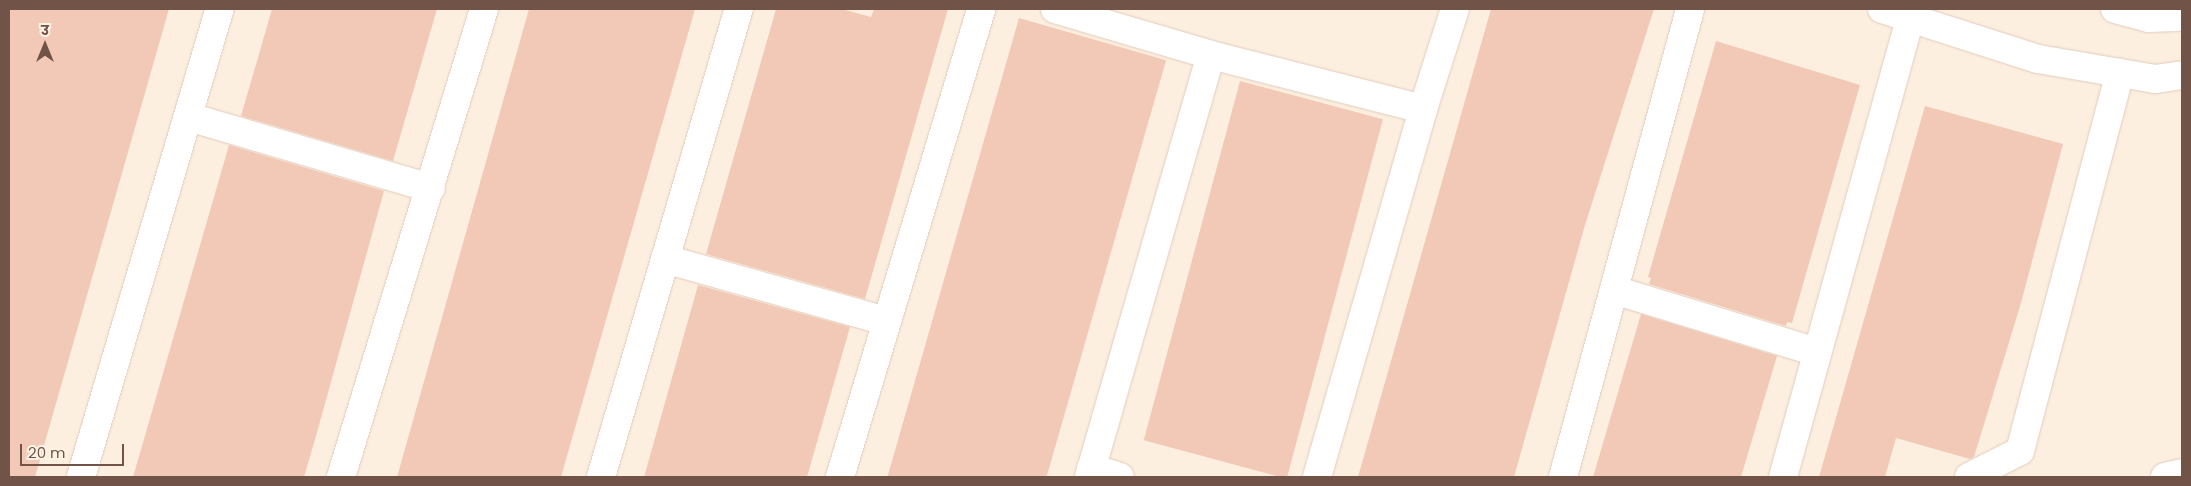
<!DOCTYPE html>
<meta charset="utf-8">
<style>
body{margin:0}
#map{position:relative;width:2191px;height:486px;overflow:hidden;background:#fcefdf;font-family:Poppins,"Noto Sans Devanagari",sans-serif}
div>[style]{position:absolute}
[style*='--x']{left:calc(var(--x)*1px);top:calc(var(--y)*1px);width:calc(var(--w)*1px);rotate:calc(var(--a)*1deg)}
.building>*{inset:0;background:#f2c9b6;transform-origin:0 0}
.roads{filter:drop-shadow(0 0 1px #e2ccbe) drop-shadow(0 0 1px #e2ccbe)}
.street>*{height:28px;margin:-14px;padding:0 14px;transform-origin:14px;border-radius:14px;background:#fff}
span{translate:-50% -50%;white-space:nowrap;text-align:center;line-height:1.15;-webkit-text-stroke:4px #fff3e5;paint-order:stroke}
.frame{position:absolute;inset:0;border:10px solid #725347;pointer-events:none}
.north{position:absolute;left:20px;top:20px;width:50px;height:50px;-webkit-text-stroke:4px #fff3e5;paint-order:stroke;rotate:0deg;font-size:14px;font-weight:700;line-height:20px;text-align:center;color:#725347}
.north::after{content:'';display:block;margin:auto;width:18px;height:22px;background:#725347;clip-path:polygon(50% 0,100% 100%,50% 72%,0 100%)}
.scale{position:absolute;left:20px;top:444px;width:104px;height:22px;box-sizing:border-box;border:2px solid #725347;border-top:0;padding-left:6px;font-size:15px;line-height:18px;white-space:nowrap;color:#725347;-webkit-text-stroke:4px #fff3e5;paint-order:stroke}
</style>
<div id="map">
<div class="building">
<div style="clip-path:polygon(9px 9px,169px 9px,35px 477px,9px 477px)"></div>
<div style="clip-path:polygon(272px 9px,437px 9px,393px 161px,241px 116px)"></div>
<div style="clip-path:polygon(529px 9px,695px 9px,561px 477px,397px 477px)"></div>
<div style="clip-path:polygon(776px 9px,842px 9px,871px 17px,874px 9px,948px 9px,865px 299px,706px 254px)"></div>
<div style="clip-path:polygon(1491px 9px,1654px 9px,1585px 225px,1514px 477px,1358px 477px)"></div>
<div style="left:1019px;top:18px;width:153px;height:478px;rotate:16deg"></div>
<div style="clip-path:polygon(1716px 41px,1860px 85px,1792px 323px,1787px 322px,1786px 326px,1649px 284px,1651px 278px,1648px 277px)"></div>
<div style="left:1240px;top:81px;width:148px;height:372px;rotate:15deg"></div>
<div style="clip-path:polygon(1925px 106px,2063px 144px,2021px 303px,1974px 457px,1970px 459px,1896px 438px,1885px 477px,1819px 477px)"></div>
<div style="clip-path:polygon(229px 145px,384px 191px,316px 436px,304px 477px,133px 477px)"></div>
<div style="clip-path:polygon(698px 285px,850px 327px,807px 477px,644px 477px)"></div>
<div style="clip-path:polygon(1641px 314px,1777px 356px,1741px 477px,1593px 477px)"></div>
</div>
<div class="roads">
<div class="street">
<div style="--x:1055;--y:9;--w:163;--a:16.4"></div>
<div style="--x:1211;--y:55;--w:219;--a:14.3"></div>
<div style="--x:1423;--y:109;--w:105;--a:-72.3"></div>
<div style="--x:1882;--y:9;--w:164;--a:17.8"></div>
<div style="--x:2038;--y:59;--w:119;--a:9.7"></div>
<div style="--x:2155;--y:79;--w:27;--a:-8"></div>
<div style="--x:2115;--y:9;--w:34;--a:15"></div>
<div style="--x:2148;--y:18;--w:34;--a:-2"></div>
<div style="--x:189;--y:117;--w:252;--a:16.4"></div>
<div style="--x:665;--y:259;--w:230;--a:15.7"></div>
<div style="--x:1614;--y:290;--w:212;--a:17"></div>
<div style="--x:1091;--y:468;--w:30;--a:17"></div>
<div style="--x:81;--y:477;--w:488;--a:-73.5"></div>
<div style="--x:341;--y:477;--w:489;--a:-73"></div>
<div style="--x:601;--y:477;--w:488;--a:-73.6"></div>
<div style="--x:840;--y:477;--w:489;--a:-73.2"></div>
<div style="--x:1089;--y:477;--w:439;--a:-73.9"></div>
<div style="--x:1317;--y:477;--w:383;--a:-73.9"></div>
<div style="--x:1563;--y:477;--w:485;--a:-74.8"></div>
<div style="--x:1783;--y:477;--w:476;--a:-74.5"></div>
<div style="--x:1969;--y:477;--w:57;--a:-27"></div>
<div style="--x:2020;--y:451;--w:391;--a:-75.2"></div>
<div style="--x:2165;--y:477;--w:17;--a:-13"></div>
</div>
</div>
<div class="frame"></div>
<div class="north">उ</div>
<div class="scale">20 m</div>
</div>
